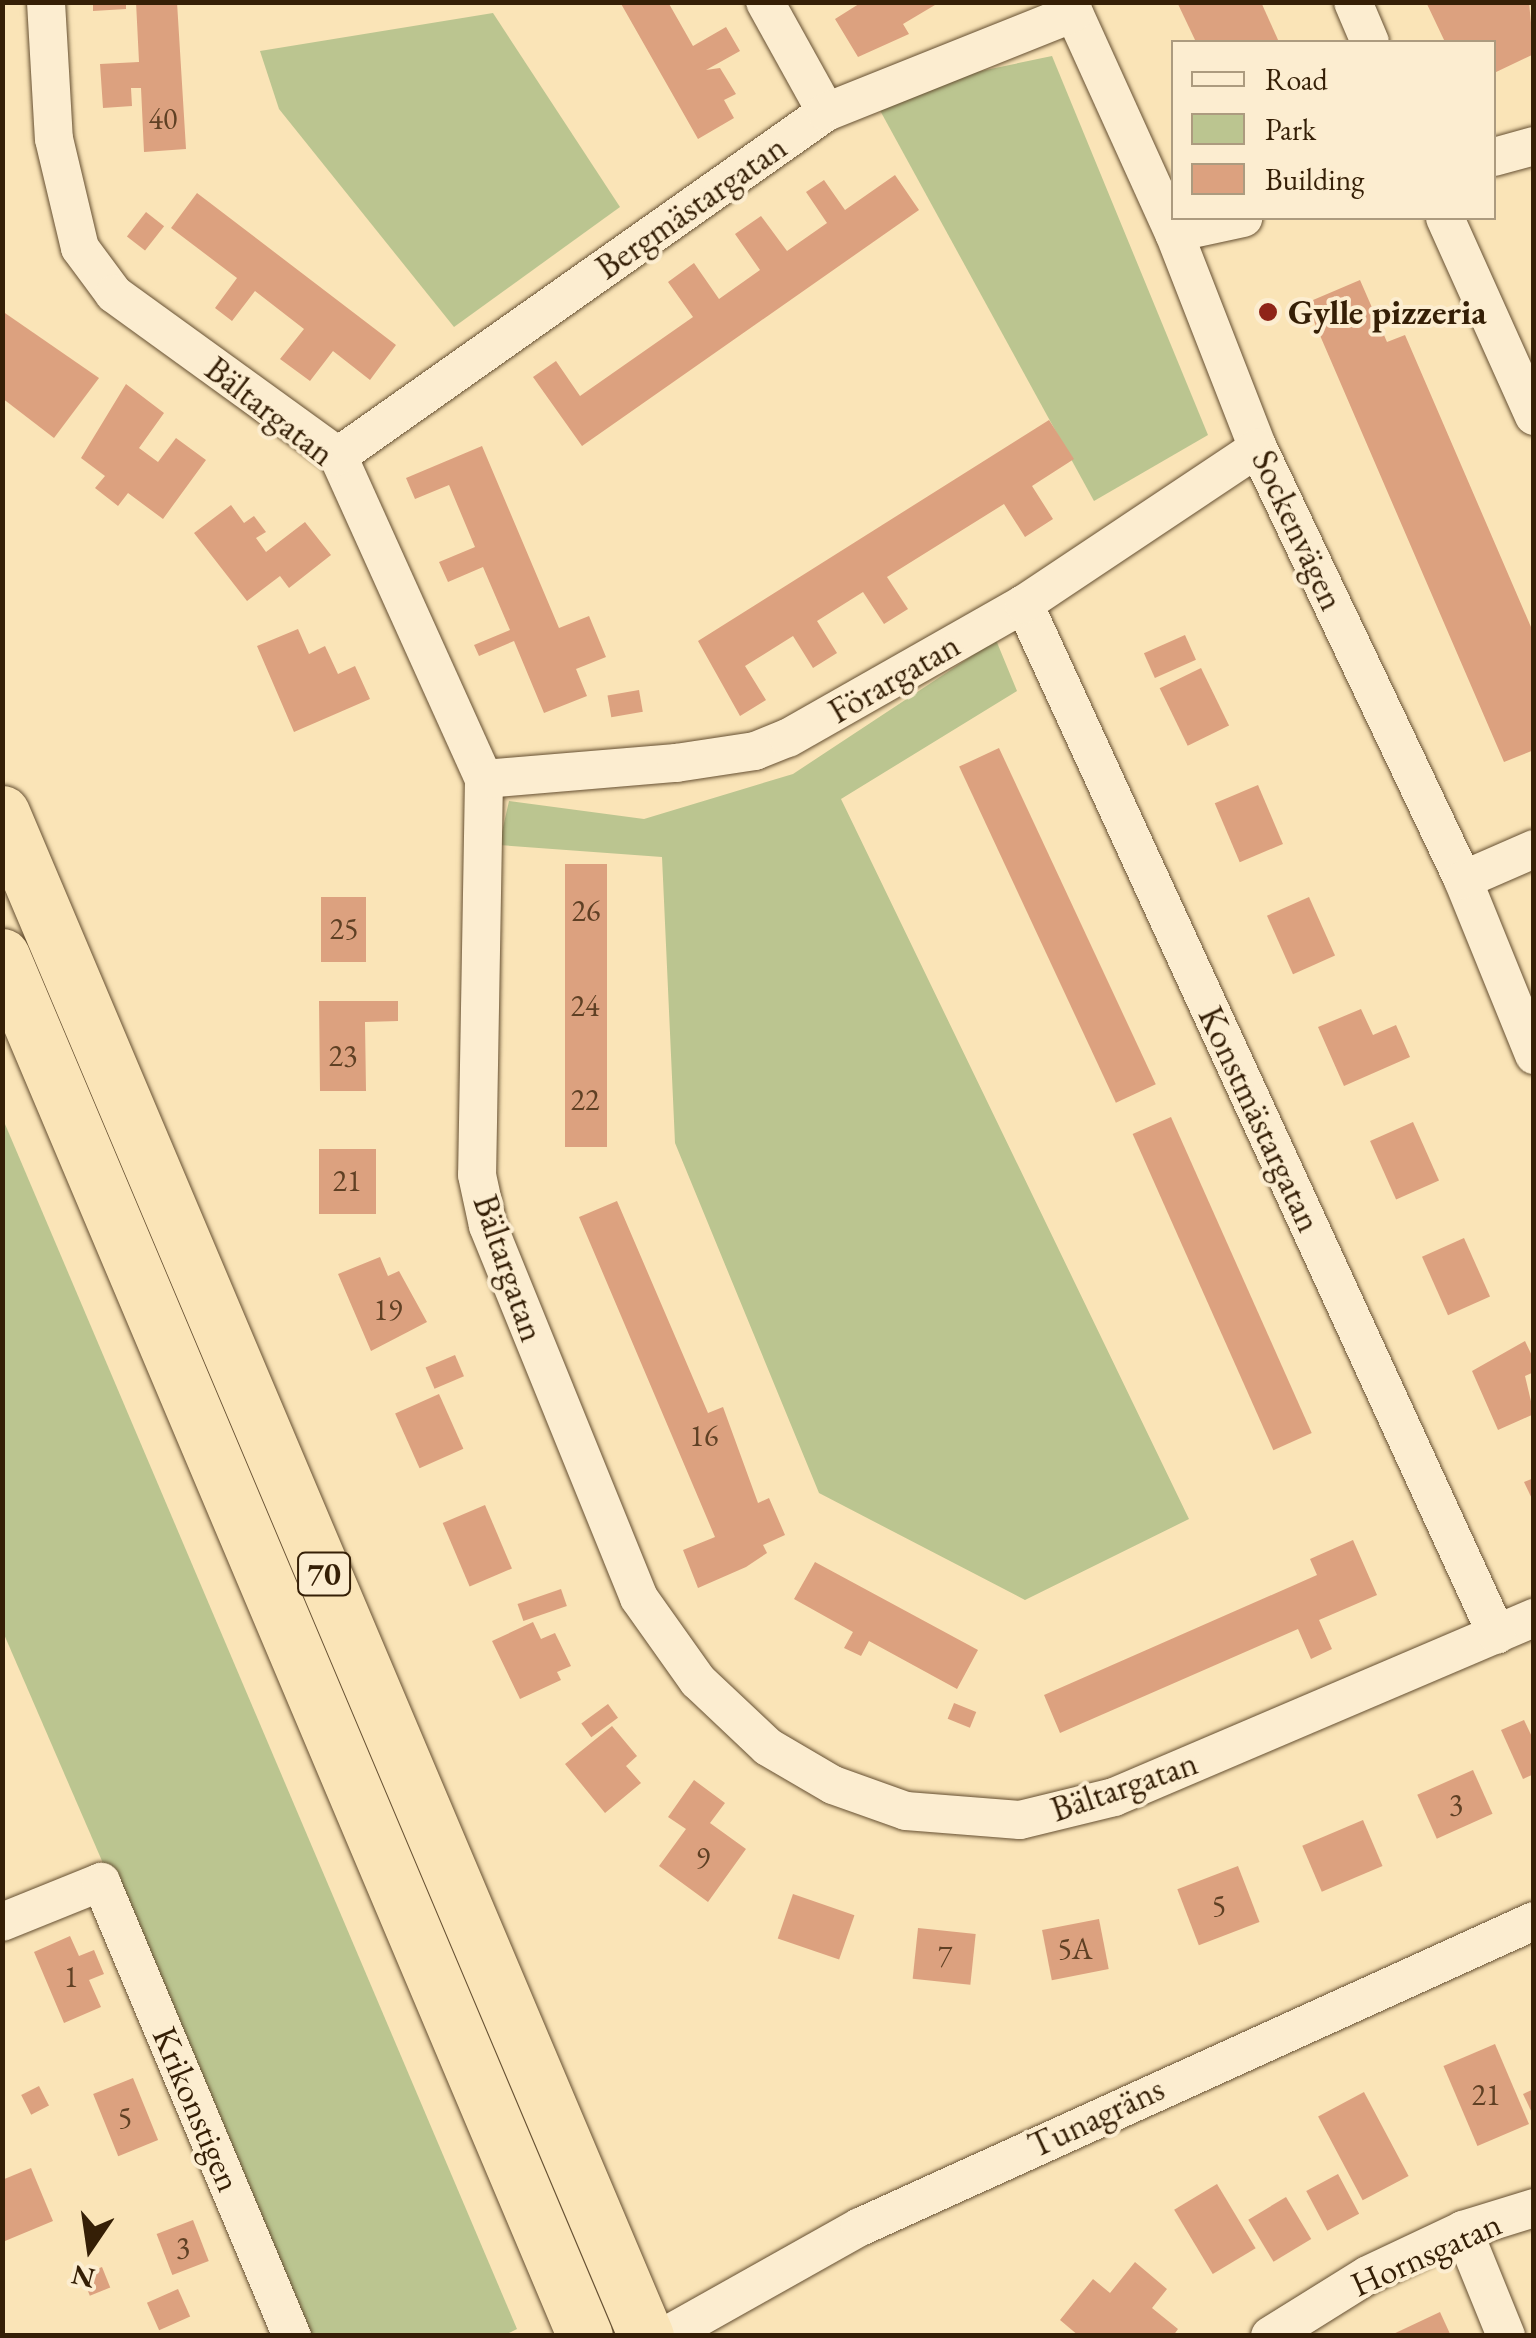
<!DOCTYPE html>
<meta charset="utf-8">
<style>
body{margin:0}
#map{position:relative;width:1536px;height:2338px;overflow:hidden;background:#fae4b7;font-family:"EB Garamond",serif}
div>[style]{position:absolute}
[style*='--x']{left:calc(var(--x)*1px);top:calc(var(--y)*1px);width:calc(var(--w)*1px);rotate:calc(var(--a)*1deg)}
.green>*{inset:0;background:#bbc590}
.building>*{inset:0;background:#dca17f;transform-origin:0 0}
.roads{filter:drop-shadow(0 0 2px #665032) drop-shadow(0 0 2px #665032)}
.minor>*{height:38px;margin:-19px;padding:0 19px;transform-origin:19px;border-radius:19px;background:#fcedd0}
.highway>*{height:55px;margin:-27.5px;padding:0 27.5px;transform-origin:27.5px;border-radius:27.5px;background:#fae4b7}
.dots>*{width:28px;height:28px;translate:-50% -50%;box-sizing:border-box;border:5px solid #fcedd0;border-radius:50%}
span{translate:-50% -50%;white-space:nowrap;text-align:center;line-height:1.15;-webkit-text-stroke:8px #fcedd0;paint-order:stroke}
.number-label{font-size:30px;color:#5f4024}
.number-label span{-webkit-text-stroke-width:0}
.shield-label span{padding:2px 8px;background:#fcedd0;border:2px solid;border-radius:8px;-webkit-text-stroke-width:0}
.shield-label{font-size:32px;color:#351f06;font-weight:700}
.street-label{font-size:35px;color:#351f06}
.poi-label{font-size:35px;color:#351f06;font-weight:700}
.left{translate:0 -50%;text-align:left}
.frame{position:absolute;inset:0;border:5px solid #351f06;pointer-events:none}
.legend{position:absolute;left:1171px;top:40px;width:325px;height:180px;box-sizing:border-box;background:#fcedd0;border:2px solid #ac9b7f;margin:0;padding:12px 18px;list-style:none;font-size:30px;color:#351f06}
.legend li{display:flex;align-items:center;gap:20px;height:50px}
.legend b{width:50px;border:2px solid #ac9b7f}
.north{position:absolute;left:40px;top:2198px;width:100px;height:100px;-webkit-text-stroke:8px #fcedd0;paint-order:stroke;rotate:193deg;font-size:28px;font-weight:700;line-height:40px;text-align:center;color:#351f06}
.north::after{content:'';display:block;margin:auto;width:35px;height:45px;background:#351f06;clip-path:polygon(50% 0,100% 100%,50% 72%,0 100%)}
</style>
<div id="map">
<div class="green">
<div style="clip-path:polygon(493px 13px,620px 207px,454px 327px,279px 109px,260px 51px)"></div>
<div style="clip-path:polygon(1052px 56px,1208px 435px,1094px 501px,871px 94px)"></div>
<div style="clip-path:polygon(996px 640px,1017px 691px,841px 799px,1189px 1519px,1025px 1600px,819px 1493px,675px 1143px,662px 857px,499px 845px,509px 801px,644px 819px,793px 774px)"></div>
<div style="clip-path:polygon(2px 1117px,517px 2329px,505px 2335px,307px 2335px,3px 1632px)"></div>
</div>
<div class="building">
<div style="clip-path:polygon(93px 2px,126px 2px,126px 9px,93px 11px)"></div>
<div style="clip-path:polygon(136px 2px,177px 2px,186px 149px,144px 152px,141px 88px,131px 88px,132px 106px,103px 108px,100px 64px,139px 62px)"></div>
<div style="clip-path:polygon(620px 2px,668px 2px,693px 46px,726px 27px,740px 51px,706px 70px,720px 68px,736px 94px,724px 100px,734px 118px,698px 139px)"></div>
<div style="clip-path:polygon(862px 2px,940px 2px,903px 24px,909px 34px,858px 57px,835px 19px)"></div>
<div style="clip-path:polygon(1177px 2px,1261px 2px,1279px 42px,1196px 42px)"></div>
<div style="clip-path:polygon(1426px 2px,1529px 2px,1534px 54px,1494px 73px,1494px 42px,1445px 42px)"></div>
<div style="clip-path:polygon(895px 175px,919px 210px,582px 446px,533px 377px,556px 361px,580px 396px,693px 317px,668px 282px,694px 263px,719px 299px,760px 270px,735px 234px,761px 216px,787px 251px,827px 223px,806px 192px,824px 180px,845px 210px)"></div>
<div style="clip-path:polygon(197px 193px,396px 345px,370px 380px,333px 351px,310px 381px,280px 359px,304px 329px,255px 291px,232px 321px,215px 308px,237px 278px,171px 228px)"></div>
<div style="left:146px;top:212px;width:23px;height:31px;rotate:38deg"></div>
<div style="clip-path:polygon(1360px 280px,1387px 342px,1405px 335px,1534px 634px,1534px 750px,1504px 762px,1306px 303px)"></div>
<div style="clip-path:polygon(2px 311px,99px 378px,54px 438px,2px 398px)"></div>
<div style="clip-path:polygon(126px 384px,164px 413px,139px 448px,158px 462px,176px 438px,206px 460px,163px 519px,128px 493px,118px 506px,95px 488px,105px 476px,81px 458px)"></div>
<div style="clip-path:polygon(1049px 420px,1074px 459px,1032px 486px,1053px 519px,1025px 537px,1004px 504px,887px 577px,908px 609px,884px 624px,863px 592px,817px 621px,837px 653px,813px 668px,793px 636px,745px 666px,766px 700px,740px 716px,698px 641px)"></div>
<div style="clip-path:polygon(482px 446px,559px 628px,589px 616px,606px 657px,576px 669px,587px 696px,544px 713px,514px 641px,479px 656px,474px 645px,510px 630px,483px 567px,448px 582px,439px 562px,475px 547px,449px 485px,415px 499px,406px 478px)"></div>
<div style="clip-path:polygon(231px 505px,244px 523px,254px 516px,266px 532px,256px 538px,266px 552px,305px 522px,331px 555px,289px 588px,280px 576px,247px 601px,194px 533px)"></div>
<div style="clip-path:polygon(298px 629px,309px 654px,325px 646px,338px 674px,355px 666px,370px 699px,294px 732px,257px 646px)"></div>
<div style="left:1185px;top:635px;width:27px;height:45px;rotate:66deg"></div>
<div style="left:1201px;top:668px;width:64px;height:46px;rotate:64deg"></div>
<div style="left:639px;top:690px;width:22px;height:32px;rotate:80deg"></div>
<div style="left:999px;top:748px;width:371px;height:44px;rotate:65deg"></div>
<div style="left:1258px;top:785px;width:64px;height:47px;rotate:67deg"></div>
<div style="left:565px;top:864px;width:42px;height:283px"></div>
<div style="left:321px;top:897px;width:45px;height:65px"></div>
<div style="left:1309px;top:897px;width:64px;height:46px;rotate:66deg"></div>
<div style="clip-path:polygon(319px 1001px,398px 1001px,398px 1021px,365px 1022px,366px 1091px,320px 1091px)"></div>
<div style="clip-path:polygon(1361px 1009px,1373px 1035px,1396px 1025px,1410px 1057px,1344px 1086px,1318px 1027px)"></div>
<div style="left:1171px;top:1117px;width:346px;height:42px;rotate:66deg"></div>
<div style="left:1413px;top:1122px;width:64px;height:47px;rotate:66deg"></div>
<div style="left:319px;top:1149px;width:57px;height:65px"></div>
<div style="clip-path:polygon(617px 1201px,708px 1413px,723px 1407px,758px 1503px,769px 1498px,785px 1535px,763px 1545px,767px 1553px,746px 1567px,698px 1588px,683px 1550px,715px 1537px,579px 1217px)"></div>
<div style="left:1464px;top:1238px;width:64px;height:46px;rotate:66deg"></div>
<div style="clip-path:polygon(380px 1257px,388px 1276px,399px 1271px,427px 1322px,371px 1351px,338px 1274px)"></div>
<div style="clip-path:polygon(1525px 1341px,1534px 1360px,1534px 1372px,1525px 1376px,1534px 1414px,1498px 1430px,1472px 1371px)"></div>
<div style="left:455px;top:1355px;width:23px;height:32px;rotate:67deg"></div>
<div style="left:439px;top:1394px;width:60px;height:48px;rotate:66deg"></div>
<div style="clip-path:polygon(1534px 1478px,1534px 1503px,1524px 1482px)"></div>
<div style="left:485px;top:1505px;width:69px;height:46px;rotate:67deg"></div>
<div style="clip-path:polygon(1353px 1540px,1377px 1595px,1319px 1620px,1332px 1649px,1311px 1659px,1298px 1629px,1060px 1733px,1044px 1695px,1317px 1575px,1310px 1559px)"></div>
<div style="clip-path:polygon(815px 1562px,978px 1650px,957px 1689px,869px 1641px,861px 1656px,844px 1648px,853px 1632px,794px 1599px)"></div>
<div style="left:561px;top:1589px;width:18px;height:46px;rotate:71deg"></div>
<div style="clip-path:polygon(533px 1622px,541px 1639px,555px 1633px,571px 1666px,557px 1672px,561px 1680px,520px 1699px,492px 1641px)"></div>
<div style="left:954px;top:1703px;width:24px;height:17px;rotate:22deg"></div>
<div style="left:608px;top:1704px;width:17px;height:33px;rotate:54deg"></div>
<div style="clip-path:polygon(1524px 1720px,1534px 1741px,1534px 1774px,1523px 1779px,1501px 1730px)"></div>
<div style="clip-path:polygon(612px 1726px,637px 1756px,626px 1766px,641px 1783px,605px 1813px,565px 1764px)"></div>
<div style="left:1473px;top:1770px;width:48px;height:61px;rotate:66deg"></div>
<div style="clip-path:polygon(694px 1780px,725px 1803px,710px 1823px,746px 1849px,708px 1902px,659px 1866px,686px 1829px,668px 1817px)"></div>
<div style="left:1363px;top:1820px;width:50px;height:66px;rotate:67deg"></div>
<div style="left:1238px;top:1866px;width:60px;height:65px;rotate:69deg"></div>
<div style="left:793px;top:1894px;width:65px;height:47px;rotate:19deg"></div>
<div style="left:1099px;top:1919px;width:51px;height:58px;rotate:79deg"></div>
<div style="left:918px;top:1928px;width:58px;height:51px;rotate:6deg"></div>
<div style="clip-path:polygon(70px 1936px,79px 1956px,94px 1950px,104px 1974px,89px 1980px,101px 2007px,64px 2023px,34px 1952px)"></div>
<div style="left:1495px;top:2044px;width:87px;height:56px;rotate:67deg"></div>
<div style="left:133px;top:2078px;width:67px;height:43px;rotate:68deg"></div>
<div style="left:39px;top:2086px;width:22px;height:20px;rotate:63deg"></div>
<div style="clip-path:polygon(1534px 2089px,1534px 2117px,1523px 2094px)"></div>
<div style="left:1364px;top:2092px;width:95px;height:52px;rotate:62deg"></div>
<div style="clip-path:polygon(31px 2168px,53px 2221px,5px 2241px,2px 2180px)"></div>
<div style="left:1338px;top:2174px;width:45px;height:36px;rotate:62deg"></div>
<div style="left:1217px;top:2184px;width:75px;height:50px;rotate:59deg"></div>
<div style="left:1286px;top:2197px;width:49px;height:44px;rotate:59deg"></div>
<div style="left:193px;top:2220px;width:44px;height:39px;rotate:69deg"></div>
<div style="clip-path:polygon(1135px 2262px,1167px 2289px,1152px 2308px,1178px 2329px,1173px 2336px,1079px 2336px,1060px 2320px,1093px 2279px,1110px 2293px)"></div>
<div style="left:102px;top:2267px;width:22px;height:22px;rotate:68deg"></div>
<div style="left:178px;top:2289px;width:30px;height:34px;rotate:66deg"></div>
<div style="clip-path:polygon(1440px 2312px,1451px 2336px,1389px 2336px)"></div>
</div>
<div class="roads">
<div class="minor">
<div style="--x:46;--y:2;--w:137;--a:86.7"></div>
<div style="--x:54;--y:139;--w:112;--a:76.6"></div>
<div style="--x:80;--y:248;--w:57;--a:53.5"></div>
<div style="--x:114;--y:294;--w:276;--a:35.9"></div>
<div style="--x:338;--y:456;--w:354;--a:65.7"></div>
<div style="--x:484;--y:779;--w:396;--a:91"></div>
<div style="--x:477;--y:1175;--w:52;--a:77.8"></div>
<div style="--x:488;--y:1226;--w:401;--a:67.9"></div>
<div style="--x:639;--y:1598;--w:102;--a:54.6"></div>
<div style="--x:698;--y:1681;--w:96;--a:43.3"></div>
<div style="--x:768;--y:1747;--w:75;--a:30.3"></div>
<div style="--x:833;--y:1785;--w:77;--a:19.6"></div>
<div style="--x:906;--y:1811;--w:114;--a:4.5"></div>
<div style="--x:1020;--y:1820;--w:97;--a:-13.7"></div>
<div style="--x:1114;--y:1797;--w:457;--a:-23.1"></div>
<div style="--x:765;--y:2;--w:126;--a:61"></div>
<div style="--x:1069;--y:2;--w:254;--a:65.6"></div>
<div style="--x:1174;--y:233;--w:231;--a:68.7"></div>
<div style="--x:1258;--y:448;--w:478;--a:64.6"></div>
<div style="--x:1463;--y:880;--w:189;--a:67.9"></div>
<div style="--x:1353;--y:2;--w:43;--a:67"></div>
<div style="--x:1494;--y:157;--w:41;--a:-15.4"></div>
<div style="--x:1445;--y:218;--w:217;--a:65.8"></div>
<div style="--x:1174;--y:233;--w:71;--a:-12.3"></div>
<div style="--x:338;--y:456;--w:597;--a:-35.18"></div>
<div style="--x:826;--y:112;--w:267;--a:-21.8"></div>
<div style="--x:1024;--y:604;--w:1134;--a:65.36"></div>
<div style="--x:484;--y:779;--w:193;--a:-4.8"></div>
<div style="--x:676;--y:763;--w:80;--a:-8.6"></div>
<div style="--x:755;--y:751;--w:35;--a:-22"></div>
<div style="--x:788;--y:738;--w:271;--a:-29.6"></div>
<div style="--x:1024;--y:604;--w:281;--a:-33.7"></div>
<div style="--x:1463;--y:880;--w:77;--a:-23.6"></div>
<div style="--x:2;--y:1922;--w:107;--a:-22"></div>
<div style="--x:101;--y:1882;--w:493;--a:67.2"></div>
<div style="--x:1463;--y:2230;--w:114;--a:67.9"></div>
<div style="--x:669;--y:2334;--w:219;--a:-29.3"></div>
<div style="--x:860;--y:2227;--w:740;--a:-24.42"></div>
<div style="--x:1270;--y:2336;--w:115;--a:-31.9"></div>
<div style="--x:1368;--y:2275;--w:105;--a:-25.3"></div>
<div style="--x:1463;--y:2230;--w:74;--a:-17.2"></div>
</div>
<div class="highway">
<div style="--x:2;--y:813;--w:1654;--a:67.08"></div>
<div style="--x:2;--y:956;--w:1498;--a:67.1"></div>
</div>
</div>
<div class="dots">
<div style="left:1268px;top:312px;background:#8f2418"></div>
</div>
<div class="number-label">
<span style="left:163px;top:119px">40</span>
<span style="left:586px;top:911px">26</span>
<span style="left:344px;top:929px">25</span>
<span style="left:585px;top:1006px">24</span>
<span style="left:343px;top:1056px">23</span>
<span style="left:585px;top:1100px">22</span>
<span style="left:347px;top:1181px">21</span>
<span style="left:388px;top:1310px">19</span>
<span style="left:704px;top:1436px">16</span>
<span style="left:1456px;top:1805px">3</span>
<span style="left:703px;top:1858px">9</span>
<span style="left:1219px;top:1906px">5</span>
<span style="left:1075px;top:1949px">5A</span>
<span style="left:945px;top:1956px">7</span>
<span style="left:71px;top:1977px">1</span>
<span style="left:1486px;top:2095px">21</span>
<span style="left:125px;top:2118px">5</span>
<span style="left:183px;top:2248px">3</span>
</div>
<div class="shield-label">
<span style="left:324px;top:1574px">70</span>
</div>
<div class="street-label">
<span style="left:691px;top:207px;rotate:-35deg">Bergmästargatan</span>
<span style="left:270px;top:411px;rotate:38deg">Bältargatan</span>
<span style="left:1298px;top:530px;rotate:65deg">Sockenvägen</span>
<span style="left:894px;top:678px;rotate:-30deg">Förargatan</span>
<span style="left:1260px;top:1119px;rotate:65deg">Konstmästargatan</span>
<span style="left:509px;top:1268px;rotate:71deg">Bältargatan</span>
<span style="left:1124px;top:1786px;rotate:-19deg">Bältargatan</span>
<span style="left:197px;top:2109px;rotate:67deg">Krikonstigen</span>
<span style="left:1096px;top:2117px;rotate:-25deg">Tunagräns</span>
<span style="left:1426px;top:2254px;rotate:-24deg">Hornsgatan</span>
</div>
<div class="poi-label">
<span class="left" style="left:1288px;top:312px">Gylle pizzeria</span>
</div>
<div class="frame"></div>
<ul class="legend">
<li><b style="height:12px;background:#fcedd0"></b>Road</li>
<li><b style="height:28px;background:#bbc590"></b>Park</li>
<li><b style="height:28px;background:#dca17f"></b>Building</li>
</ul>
<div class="north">N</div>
</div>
